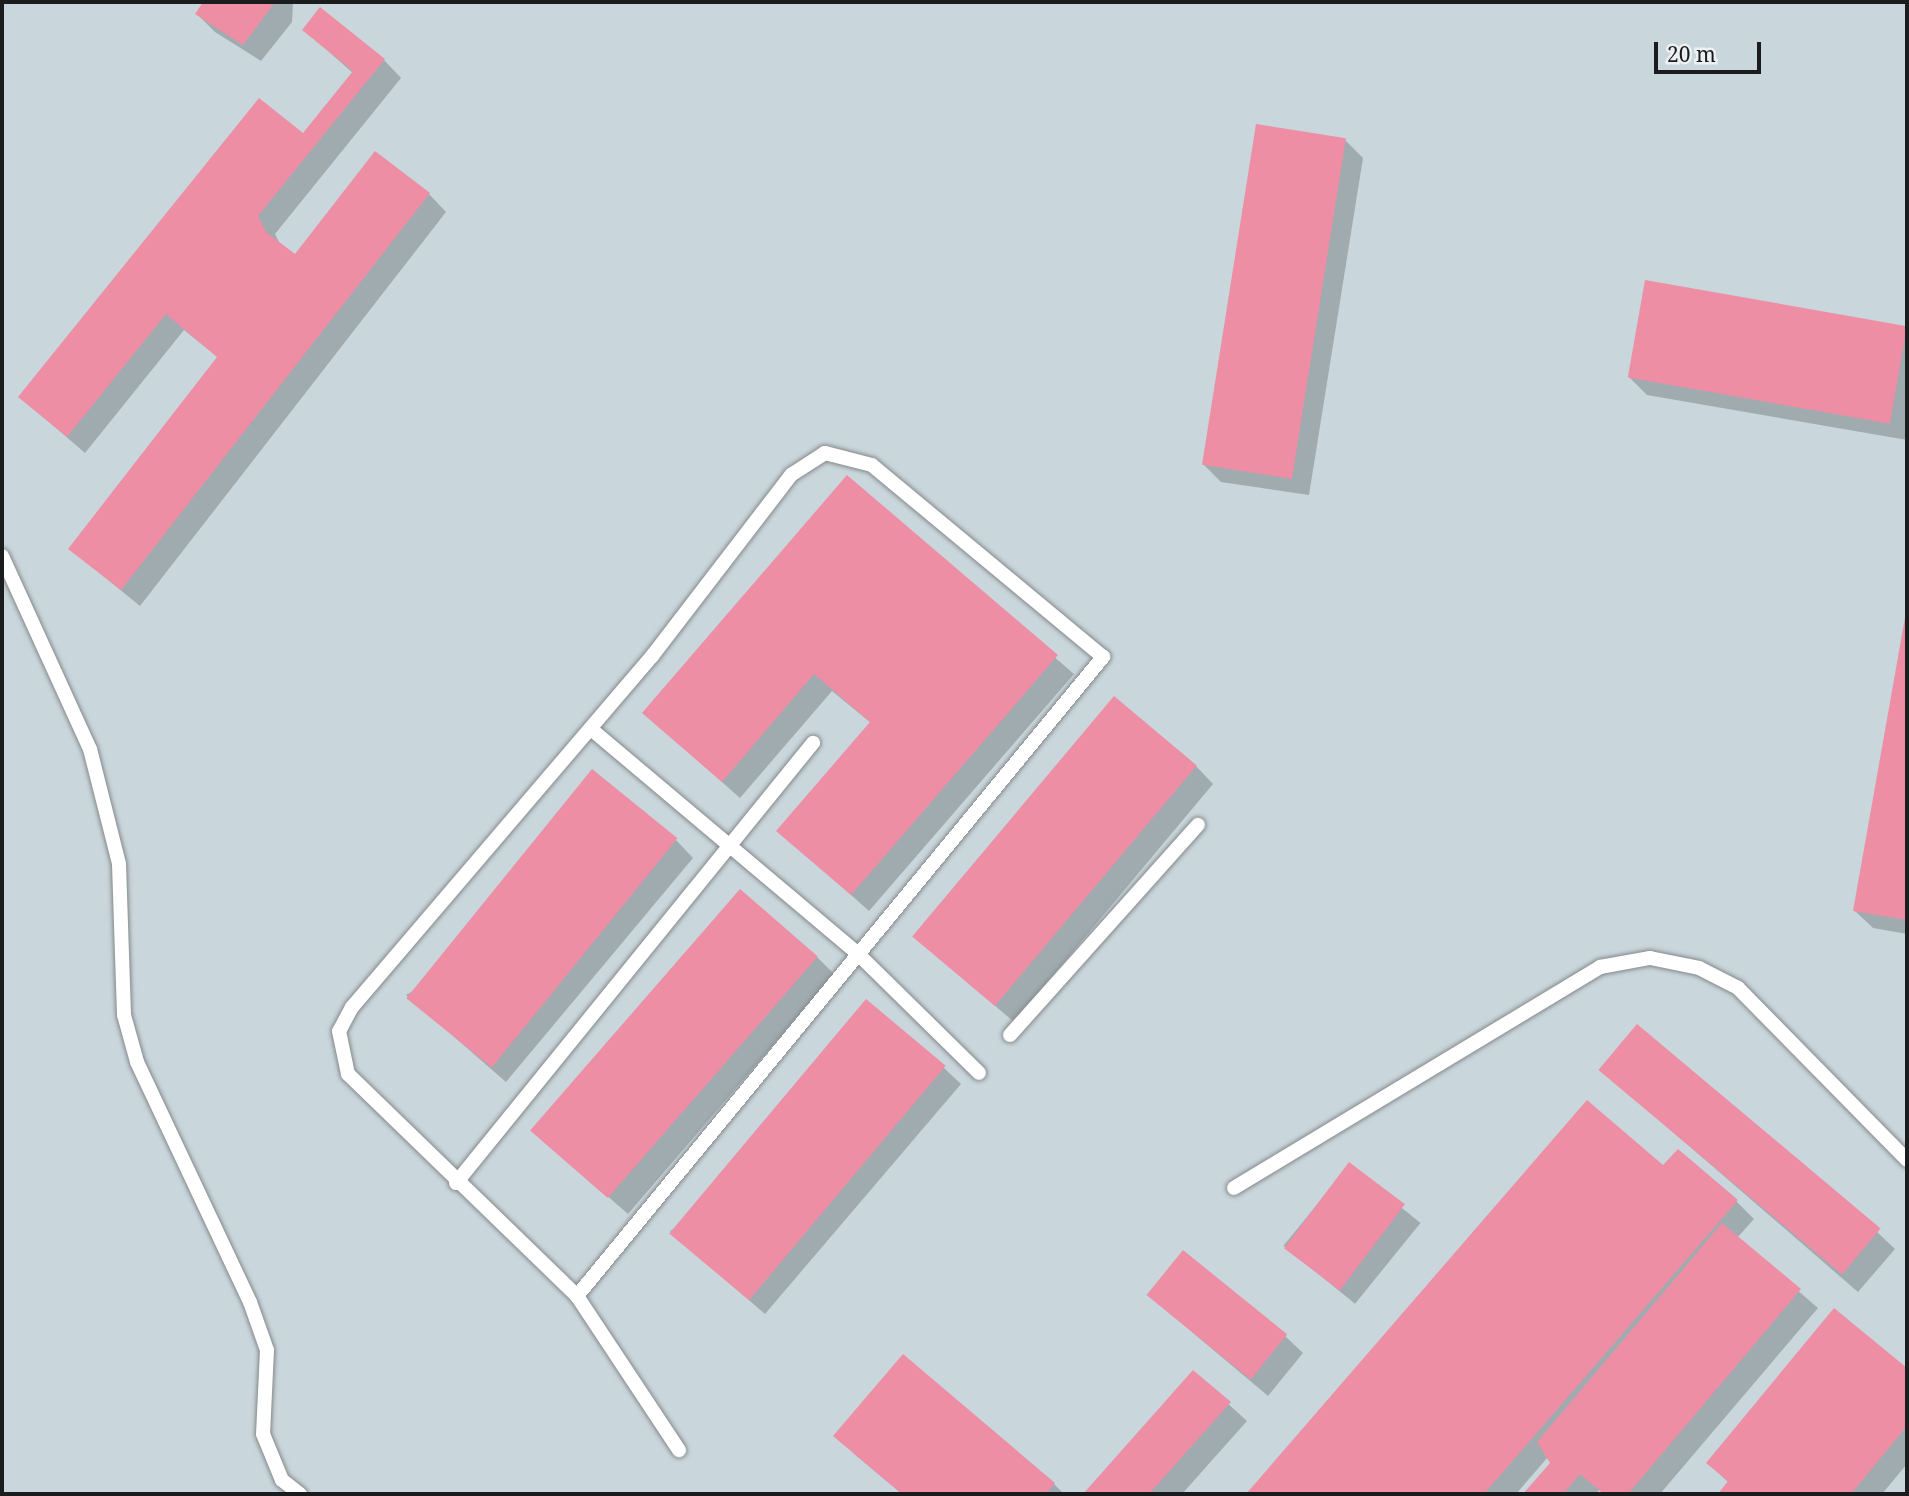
<!DOCTYPE html>
<style>
body{margin:0}
#map{position:relative;width:1909px;height:1496px;overflow:hidden;background:#dee3e5;font-family:"Noto Serif",serif}
div>[style]{position:absolute}
[style*='--x']{left:calc(var(--x)*1px);top:calc(var(--y)*1px);width:calc(var(--w)*1px);rotate:calc(var(--a)*1deg)}
.built>*{inset:0;background:#c9d6db;transform-origin:0 0}
.shadow>*{inset:0;background:#0003;transform-origin:0 0}
.building>*{inset:0;background:#ed8ea5;transform-origin:0 0}
.roads{filter:drop-shadow(0 0 2px #85898b) drop-shadow(0 0 2px #85898b)}
.service>*{height:14px;margin:-7px;padding:0 7px;transform-origin:7px;border-radius:7px;background:#fff}
span{translate:-50% -50%;white-space:nowrap;text-align:center;line-height:1.15;-webkit-text-stroke:5px #ecf0f2;paint-order:stroke}
.frame{position:absolute;inset:0;border:4px solid #1a1c1d;pointer-events:none}
.scale{position:absolute;left:1654px;top:42px;width:107px;height:32px;box-sizing:border-box;border:4px solid #1a1c1d;border-top:0;padding-left:9px;font-size:21px;line-height:24px;white-space:nowrap;color:#1a1c1d;-webkit-text-stroke:5px #ecf0f2;paint-order:stroke}
</style>
<div id="map">
<div class="built">
<div style="left:2px;top:2px;width:1905px;height:1492px"></div>
</div>
<div class="shadow">
<div style="clip-path:polygon(205px 2px,293px 2px,292px 22px,261px 61px,215px 32px,197px 14px)"></div>
<div style="clip-path:polygon(304px 30px,384px 60px,401px 78px,275px 234px,280px 244px,295px 257px,429px 194px,446px 212px,140px 606px,70px 549px,219px 358px,184px 330px,85px 453px,20px 397px,303px 135px,353px 73px)"></div>
<div style="clip-path:polygon(1345px 140px,1363px 158px,1309px 495px,1221px 482px,1203px 464px)"></div>
<div style="clip-path:polygon(1646px 282px,1907px 327px,1907px 440px,1647px 395px,1630px 378px)"></div>
<div style="clip-path:polygon(847px 477px,1074px 674px,869px 911px,779px 831px,871px 723px,832px 691px,740px 798px,644px 713px)"></div>
<div style="clip-path:polygon(1907px 614px,1907px 934px,1873px 928px,1855px 911px)"></div>
<div style="clip-path:polygon(1196px 766px,1213px 784px,1014px 1022px,915px 937px)"></div>
<div style="clip-path:polygon(676px 840px,693px 858px,506px 1082px,406px 995px)"></div>
<div style="clip-path:polygon(817px 957px,834px 974px,628px 1214px,534px 1132px)"></div>
<div style="clip-path:polygon(943px 1067px,961px 1084px,765px 1314px,670px 1231px)"></div>
<div style="clip-path:polygon(1600px 1069px,1877px 1232px,1895px 1249px,1858px 1292px)"></div>
<div style="clip-path:polygon(1588px 1102px,1663px 1167px,1736px 1201px,1754px 1219px,1737px 1238px,1818px 1308px,1660px 1494px,1604px 1494px,1599px 1490px,1596px 1494px,1526px 1494px,1552px 1463px,1548px 1457px,1516px 1494px,1249px 1494px)"></div>
<div style="left:1349px;top:1165px;width:92px;height:104px;rotate:39deg"></div>
<div style="clip-path:polygon(1148px 1295px,1285px 1336px,1303px 1353px,1268px 1396px)"></div>
<div style="clip-path:polygon(1834px 1310px,1907px 1370px,1907px 1464px,1882px 1494px,1720px 1494px,1729px 1483px,1708px 1463px)"></div>
<div style="clip-path:polygon(903px 1357px,1054px 1484px,1064px 1494px,902px 1494px,853px 1453px)"></div>
<div style="clip-path:polygon(1193px 1372px,1247px 1421px,1182px 1494px,1085px 1494px)"></div>
</div>
<div class="building">
<div style="clip-path:polygon(203px 2px,275px 2px,243px 45px,195px 14px)"></div>
<div style="clip-path:polygon(320px 7px,385px 59px,258px 216px,266px 232px,295px 254px,375px 151px,430px 193px,121px 590px,68px 549px,217px 357px,166px 314px,67px 437px,18px 397px,259px 98px,303px 133px,353px 71px,302px 30px)"></div>
<div style="left:1256px;top:124px;width:91px;height:345px;rotate:9deg"></div>
<div style="left:1645px;top:280px;width:266px;height:99px;rotate:10deg"></div>
<div style="clip-path:polygon(847px 475px,1058px 655px,851px 895px,776px 831px,870px 722px,814px 674px,722px 782px,642px 713px)"></div>
<div style="clip-path:polygon(1906px 612px,1907px 612px,1907px 920px,1853px 911px)"></div>
<div style="left:1114px;top:696px;width:108px;height:314px;rotate:40deg"></div>
<div style="left:592px;top:769px;width:110px;height:295px;rotate:39deg"></div>
<div style="left:740px;top:889px;width:103px;height:320px;rotate:41deg"></div>
<div style="left:866px;top:999px;width:104px;height:306px;rotate:40deg"></div>
<div style="left:1637px;top:1024px;width:318px;height:60px;rotate:40deg"></div>
<div style="clip-path:polygon(1587px 1100px,1663px 1165px,1678px 1149px,1738px 1200px,1484px 1494px,1246px 1494px)"></div>
<div style="left:1349px;top:1162px;width:70px;height:108px;rotate:37deg"></div>
<div style="clip-path:polygon(1722px 1223px,1801px 1289px,1628px 1494px,1604px 1494px,1580px 1474px,1563px 1494px,1523px 1494px,1550px 1463px,1537px 1442px)"></div>
<div style="left:1183px;top:1250px;width:134px;height:58px;rotate:39deg"></div>
<div style="clip-path:polygon(1834px 1308px,1907px 1368px,1907px 1426px,1851px 1494px,1718px 1494px,1728px 1481px,1706px 1463px)"></div>
<div style="clip-path:polygon(903px 1354px,1055px 1483px,1046px 1494px,902px 1494px,833px 1436px)"></div>
<div style="clip-path:polygon(1193px 1370px,1231px 1402px,1149px 1494px,1083px 1494px)"></div>
</div>
<div class="roads">
<div class="service">
<div style="--x:2;--y:556;--w:212;--a:65.5"></div>
<div style="--x:90;--y:749;--w:119;--a:75.8"></div>
<div style="--x:119;--y:864;--w:151;--a:88.1"></div>
<div style="--x:124;--y:1015;--w:49;--a:74.5"></div>
<div style="--x:137;--y:1062;--w:265;--a:64.8"></div>
<div style="--x:250;--y:1302;--w:51;--a:70.5"></div>
<div style="--x:267;--y:1350;--w:84;--a:92.7"></div>
<div style="--x:263;--y:1434;--w:50;--a:67.6"></div>
<div style="--x:282;--y:1480;--w:23;--a:38"></div>
<div style="--x:591;--y:729;--w:348;--a:40.1"></div>
<div style="--x:857;--y:953;--w:171;--a:44.5"></div>
<div style="--x:1010;--y:1035;--w:282;--a:-48.2"></div>
<div style="--x:456;--y:1183;--w:567;--a:-50.95"></div>
<div style="--x:1234;--y:1188;--w:428;--a:-31.1"></div>
<div style="--x:1600;--y:967;--w:51;--a:-10.2"></div>
<div style="--x:1650;--y:958;--w:50;--a:11.5"></div>
<div style="--x:1699;--y:968;--w:44;--a:27.1"></div>
<div style="--x:1738;--y:988;--w:241;--a:45.5"></div>
<div style="--x:577;--y:1296;--w:828;--a:-50.54"></div>
<div style="--x:1103;--y:657;--w:300;--a:-140.3"></div>
<div style="--x:872;--y:465;--w:49;--a:-165.7"></div>
<div style="--x:825;--y:453;--w:40;--a:147.1"></div>
<div style="--x:791;--y:475;--w:228;--a:127.5"></div>
<div style="--x:652;--y:656;--w:462;--a:130.5"></div>
<div style="--x:352;--y:1007;--w:27;--a:118"></div>
<div style="--x:339;--y:1031;--w:44;--a:78.2"></div>
<div style="--x:348;--y:1074;--w:319;--a:44.1"></div>
<div style="--x:577;--y:1296;--w:185;--a:56.5"></div>
</div>
</div>
<div class="frame"></div>
<div class="scale">20 m</div>
</div>
